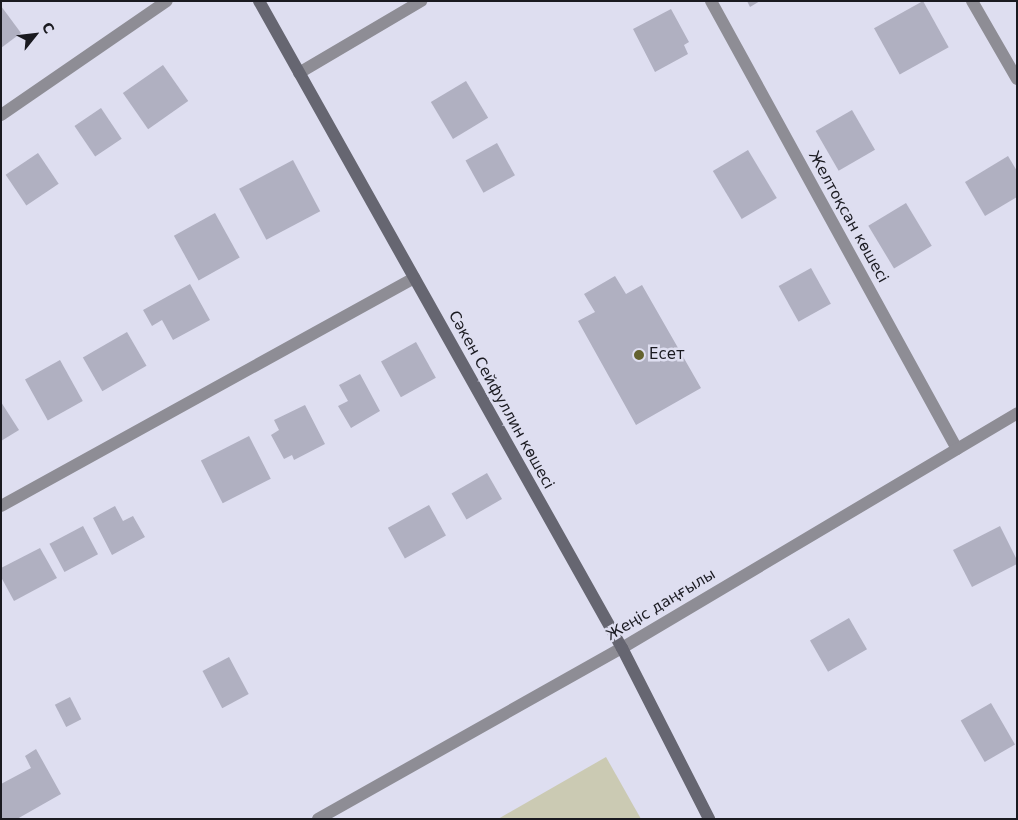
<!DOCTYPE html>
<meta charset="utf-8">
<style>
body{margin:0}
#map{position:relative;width:1018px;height:820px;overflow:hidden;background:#dedef0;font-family:"DejaVu Sans",sans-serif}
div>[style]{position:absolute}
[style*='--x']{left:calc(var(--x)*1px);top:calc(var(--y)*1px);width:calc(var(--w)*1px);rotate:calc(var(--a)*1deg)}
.green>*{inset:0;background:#cbcab3}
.building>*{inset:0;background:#b0b0c1;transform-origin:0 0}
.street>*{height:12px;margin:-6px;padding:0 6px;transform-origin:6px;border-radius:6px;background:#8e8d95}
.secondary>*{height:12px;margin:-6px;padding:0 6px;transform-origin:6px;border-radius:6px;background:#666671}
.dots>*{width:14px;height:14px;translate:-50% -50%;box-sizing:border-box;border:2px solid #dedef0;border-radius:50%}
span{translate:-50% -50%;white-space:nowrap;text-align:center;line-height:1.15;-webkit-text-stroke:5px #dedef0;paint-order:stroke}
.street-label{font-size:15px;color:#1a1a20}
.poi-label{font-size:15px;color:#1a1a20}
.left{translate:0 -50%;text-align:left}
.frame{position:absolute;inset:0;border:2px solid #1a1a20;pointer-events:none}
.north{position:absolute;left:10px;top:10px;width:50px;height:50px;-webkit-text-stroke:4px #dedef0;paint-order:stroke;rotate:61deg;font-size:14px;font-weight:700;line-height:20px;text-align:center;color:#1a1a20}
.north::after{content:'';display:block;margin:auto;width:18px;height:22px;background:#1a1a20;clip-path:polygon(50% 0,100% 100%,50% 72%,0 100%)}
</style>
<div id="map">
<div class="green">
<div style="clip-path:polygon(606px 757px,641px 819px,498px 819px)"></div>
</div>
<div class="building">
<div style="clip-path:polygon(747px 1px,760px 1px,750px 7px)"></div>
<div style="left:923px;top:1px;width:53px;height:56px;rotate:61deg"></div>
<div style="clip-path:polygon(1px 6px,21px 33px,1px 48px)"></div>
<div style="clip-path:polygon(671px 9px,689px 42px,684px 45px,688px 54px,655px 72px,633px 29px)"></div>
<div style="left:163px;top:65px;width:44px;height:49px;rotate:55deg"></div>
<div style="left:466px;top:81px;width:43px;height:41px;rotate:59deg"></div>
<div style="left:101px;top:108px;width:37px;height:32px;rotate:56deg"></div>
<div style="left:852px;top:110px;width:46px;height:42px;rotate:60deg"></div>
<div style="left:497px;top:143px;width:37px;height:36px;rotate:61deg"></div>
<div style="left:748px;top:150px;width:56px;height:41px;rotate:59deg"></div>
<div style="left:38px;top:153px;width:37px;height:39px;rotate:56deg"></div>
<div style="clip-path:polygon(1008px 156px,1017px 171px,1017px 197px,985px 216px,965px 182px)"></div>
<div style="left:293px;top:160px;width:58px;height:61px;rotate:62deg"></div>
<div style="left:906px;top:203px;width:50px;height:44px;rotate:59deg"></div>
<div style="left:215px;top:213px;width:51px;height:47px;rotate:61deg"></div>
<div style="left:811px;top:268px;width:41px;height:37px;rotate:61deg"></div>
<div style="clip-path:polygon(615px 276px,626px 294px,642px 285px,701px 388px,636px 425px,578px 321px,595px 312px,584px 294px)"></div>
<div style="clip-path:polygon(190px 284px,210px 320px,173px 340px,162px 320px,152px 326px,143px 310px)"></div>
<div style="left:127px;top:332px;width:39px;height:51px;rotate:60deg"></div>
<div style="left:416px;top:342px;width:41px;height:40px;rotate:61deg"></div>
<div style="left:60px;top:360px;width:47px;height:40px;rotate:61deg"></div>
<div style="clip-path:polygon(360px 374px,380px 411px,351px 428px,338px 406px,348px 401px,339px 385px)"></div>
<div style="clip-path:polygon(1px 402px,19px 430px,1px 441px)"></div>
<div style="clip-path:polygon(305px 405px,325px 444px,294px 460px,292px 455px,284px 459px,271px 435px,279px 430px,274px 420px)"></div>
<div style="left:249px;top:436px;width:48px;height:54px;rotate:63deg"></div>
<div style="left:487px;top:473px;width:30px;height:41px;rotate:60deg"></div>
<div style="left:429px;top:505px;width:35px;height:47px;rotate:61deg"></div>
<div style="clip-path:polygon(115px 506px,123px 521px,133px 516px,145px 537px,112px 555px,93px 518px)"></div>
<div style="left:83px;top:526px;width:32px;height:38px;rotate:62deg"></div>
<div style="clip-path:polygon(1000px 526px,1017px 560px,1017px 564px,972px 587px,953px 550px)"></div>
<div style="clip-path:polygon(40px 548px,57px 578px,14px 601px,1px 577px,1px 568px)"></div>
<div style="left:849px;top:618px;width:36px;height:45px;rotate:60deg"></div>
<div style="left:229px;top:657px;width:42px;height:30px;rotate:62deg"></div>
<div style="left:70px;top:697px;width:25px;height:17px;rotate:63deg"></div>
<div style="left:991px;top:703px;width:48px;height:35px;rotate:60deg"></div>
<div style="clip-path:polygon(36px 749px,61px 794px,17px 819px,1px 819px,1px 784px,31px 768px,25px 756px)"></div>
</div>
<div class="street">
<div style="--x:711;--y:1;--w:511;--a:61.23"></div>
<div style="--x:972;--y:1;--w:90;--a:60"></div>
<div style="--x:299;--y:73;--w:142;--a:-30.5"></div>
<div style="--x:1;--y:115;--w:201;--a:-34.5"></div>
<div style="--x:1;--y:506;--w:472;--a:-28.9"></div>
<div style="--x:318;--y:819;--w:349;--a:-29.4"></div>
<div style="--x:622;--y:648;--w:460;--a:-30.7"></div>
</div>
<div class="secondary">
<div style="--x:259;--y:1;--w:742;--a:60.71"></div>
<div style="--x:622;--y:648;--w:192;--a:63"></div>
</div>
<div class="dots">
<div style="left:639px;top:355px;background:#64622f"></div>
</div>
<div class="street-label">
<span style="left:848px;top:217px;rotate:61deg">Желтоқсан көшесі</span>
<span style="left:501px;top:400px;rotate:61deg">Сәкен Сейфуллин көшесі</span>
<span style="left:661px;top:605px;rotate:-31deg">Жеңіс даңғылы</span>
</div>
<div class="poi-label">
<span class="left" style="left:649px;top:355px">Есет</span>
</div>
<div class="frame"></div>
<div class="north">С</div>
</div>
